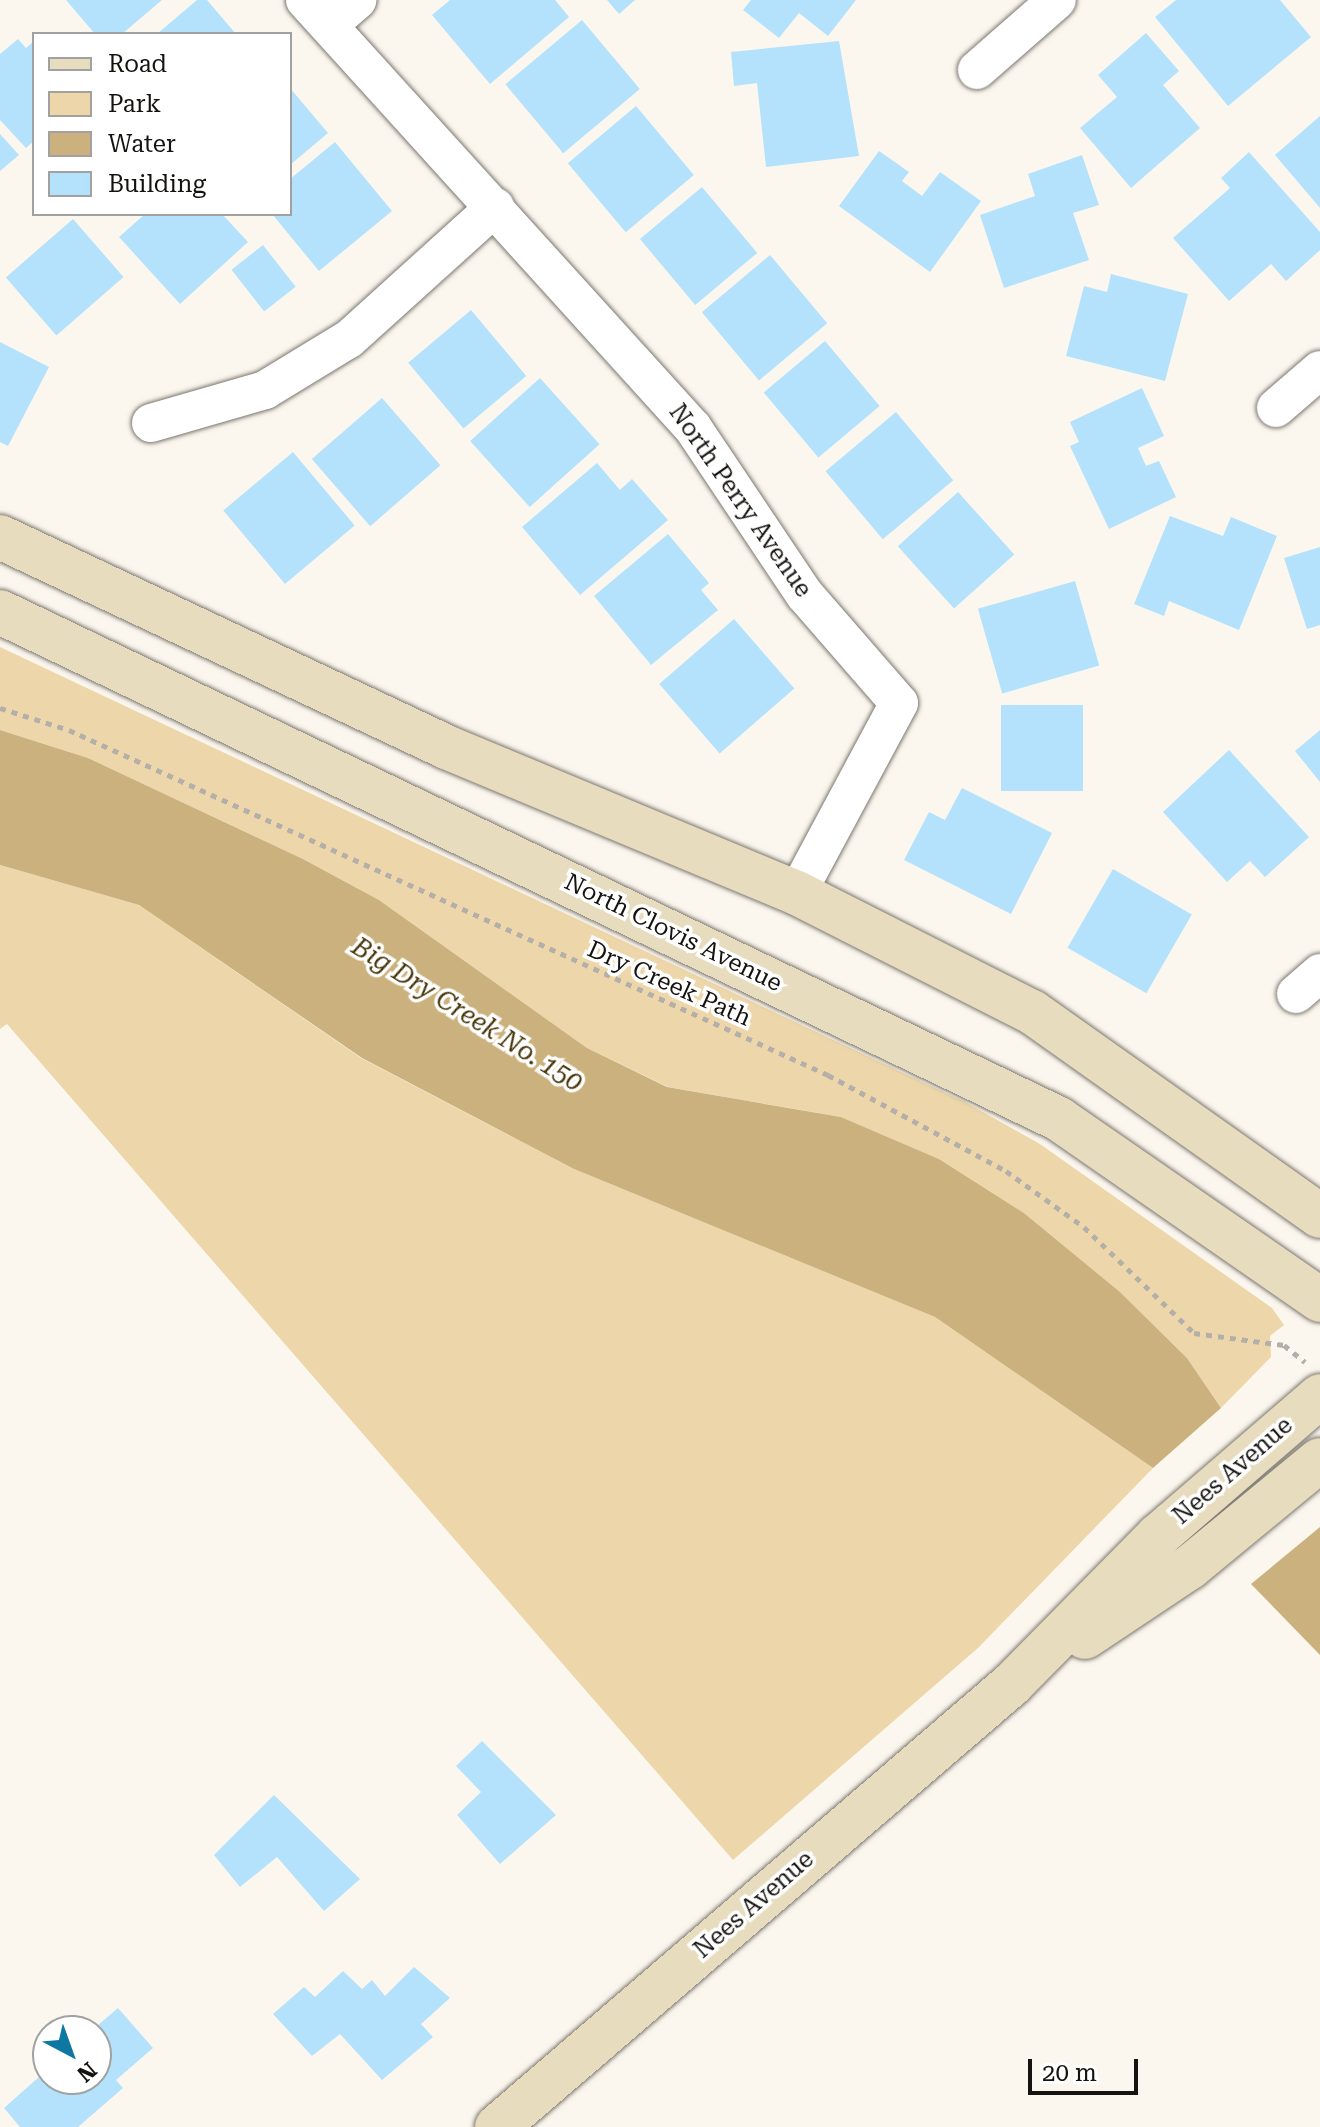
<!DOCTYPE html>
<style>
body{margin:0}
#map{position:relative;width:1320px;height:2127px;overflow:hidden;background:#fcf7ee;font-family:"Roboto Serif",serif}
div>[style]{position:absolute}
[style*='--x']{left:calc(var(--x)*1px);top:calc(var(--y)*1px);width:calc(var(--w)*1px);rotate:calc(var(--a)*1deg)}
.green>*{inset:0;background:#edd7aa}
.water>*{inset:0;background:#cbb17d}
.building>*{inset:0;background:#b4e2fc;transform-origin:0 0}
.path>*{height:5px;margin-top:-2.5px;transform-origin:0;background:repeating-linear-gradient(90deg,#b4b0a9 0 6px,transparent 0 12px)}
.roads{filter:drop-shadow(0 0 2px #7b776f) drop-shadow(0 0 2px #7b776f)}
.minor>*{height:38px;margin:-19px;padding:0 19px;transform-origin:19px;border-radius:19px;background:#fff}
.secondary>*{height:44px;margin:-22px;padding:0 22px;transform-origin:22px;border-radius:22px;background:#e8dcbf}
span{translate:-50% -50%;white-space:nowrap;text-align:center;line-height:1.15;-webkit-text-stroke:7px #fff;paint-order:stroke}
.street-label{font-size:24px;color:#151310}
.water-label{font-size:26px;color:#48350a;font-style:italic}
.legend{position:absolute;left:32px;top:32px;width:260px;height:184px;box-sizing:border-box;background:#fff;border:2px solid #a1a19f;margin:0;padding:10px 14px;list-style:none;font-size:24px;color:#151310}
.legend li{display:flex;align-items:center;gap:16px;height:40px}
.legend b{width:40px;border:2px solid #a1a19f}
.north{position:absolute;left:32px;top:2015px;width:80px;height:80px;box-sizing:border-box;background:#fff;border:2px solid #a1a19f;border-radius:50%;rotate:139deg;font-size:22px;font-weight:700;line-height:32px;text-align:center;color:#151310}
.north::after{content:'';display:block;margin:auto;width:28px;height:36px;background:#0e77a2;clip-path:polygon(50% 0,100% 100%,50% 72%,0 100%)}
.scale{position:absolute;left:1028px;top:2059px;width:110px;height:36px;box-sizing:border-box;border:4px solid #151310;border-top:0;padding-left:10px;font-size:24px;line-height:28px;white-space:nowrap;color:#151310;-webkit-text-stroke:6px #fff;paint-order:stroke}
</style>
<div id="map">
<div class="green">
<div style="clip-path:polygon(0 647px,967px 1103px,1040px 1144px,1272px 1308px,1284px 1325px,1270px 1336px,1271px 1357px,1221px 1408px,1187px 1358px,1120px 1292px,1024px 1213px,939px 1159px,841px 1117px,668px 1087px,587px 1048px,379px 900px,303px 859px,88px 758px,0 730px)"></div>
<div style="clip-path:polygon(0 865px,139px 905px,361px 1058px,574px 1169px,935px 1317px,1153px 1468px,978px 1648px,733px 1860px,7px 1024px,0 1029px)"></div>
</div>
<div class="water">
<div style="clip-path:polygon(0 730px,88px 758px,303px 859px,379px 900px,587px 1048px,667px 1087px,841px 1117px,939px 1159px,1024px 1213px,1120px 1292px,1187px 1358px,1221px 1408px,1153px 1468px,935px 1317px,574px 1169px,362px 1058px,139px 905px,0 865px)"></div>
<div style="clip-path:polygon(1320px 1527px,1320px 1655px,1251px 1584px)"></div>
</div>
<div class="building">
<div style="clip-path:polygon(66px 0,162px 0,122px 34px,95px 34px)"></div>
<div style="clip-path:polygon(197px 0,207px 0,236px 34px,157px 34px)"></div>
<div style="clip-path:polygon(450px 0,555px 0,569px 17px,490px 84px,432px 15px)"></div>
<div style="clip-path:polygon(607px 0,635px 0,619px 14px)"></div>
<div style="clip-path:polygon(751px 0,856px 0,828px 36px,799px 13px,779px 38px,743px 10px)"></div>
<div style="clip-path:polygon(1176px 0,1280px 0,1311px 37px,1228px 106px,1155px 17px)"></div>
<div style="left:582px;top:20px;width:90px;height:100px;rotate:50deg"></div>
<div style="clip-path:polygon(1146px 33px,1179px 71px,1163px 85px,1200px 128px,1131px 188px,1080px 128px,1117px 97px,1098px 75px)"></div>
<div style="clip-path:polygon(18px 39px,26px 48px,34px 41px,34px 141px,26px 148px,0 120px,0 54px)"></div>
<div style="clip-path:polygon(839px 41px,859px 156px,766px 167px,757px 83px,734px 86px,731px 52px)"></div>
<div style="clip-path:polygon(290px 88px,328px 133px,290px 165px)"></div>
<div style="left:636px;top:106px;width:90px;height:89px;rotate:50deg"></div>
<div style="clip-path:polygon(1320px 116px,1320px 208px,1275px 155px)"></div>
<div style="clip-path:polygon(0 134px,19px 155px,0 171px)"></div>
<div style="clip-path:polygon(335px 142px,392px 211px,319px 271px,272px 214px,290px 214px,290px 179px)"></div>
<div style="clip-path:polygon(879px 151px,909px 172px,902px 181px,922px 196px,940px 172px,981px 201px,930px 272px,839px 206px)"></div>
<div style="clip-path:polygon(1249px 152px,1320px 232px,1320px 250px,1286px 281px,1271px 264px,1229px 301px,1173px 238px,1230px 188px,1221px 178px)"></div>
<div style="clip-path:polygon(1082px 155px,1099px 205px,1073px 213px,1089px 260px,1004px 288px,980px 215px,1035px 196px,1028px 174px)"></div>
<div style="left:702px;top:187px;width:86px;height:81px;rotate:50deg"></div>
<div style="clip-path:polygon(145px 214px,222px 214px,248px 242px,180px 304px,119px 237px)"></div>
<div style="left:73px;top:219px;width:77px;height:89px;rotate:49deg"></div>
<div style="left:263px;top:245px;width:53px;height:40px;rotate:52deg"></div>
<div style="left:770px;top:255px;width:89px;height:89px;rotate:50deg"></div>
<div style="clip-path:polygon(1111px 274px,1188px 294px,1165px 381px,1066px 356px,1084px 286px,1107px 292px)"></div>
<div style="left:471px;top:310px;width:86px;height:82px;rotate:50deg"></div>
<div style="left:825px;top:341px;width:85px;height:80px;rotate:50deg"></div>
<div style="clip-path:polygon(0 342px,49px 367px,8px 446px,0 442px)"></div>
<div style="left:540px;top:378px;width:89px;height:94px;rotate:48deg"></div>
<div style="clip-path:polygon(1142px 388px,1164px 436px,1138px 448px,1146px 466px,1159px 461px,1176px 497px,1109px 529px,1070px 446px,1079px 442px,1070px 422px)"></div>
<div style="left:382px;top:398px;width:89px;height:93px;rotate:49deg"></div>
<div style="left:896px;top:412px;width:89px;height:92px;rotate:50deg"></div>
<div style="left:293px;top:452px;width:96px;height:91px;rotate:50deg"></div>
<div style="clip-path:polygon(597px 463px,620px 490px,632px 479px,668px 520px,580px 595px,522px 527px)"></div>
<div style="left:958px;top:492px;width:84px;height:81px;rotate:48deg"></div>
<div style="clip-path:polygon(1170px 516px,1223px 536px,1231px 517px,1277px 536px,1239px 630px,1169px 601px,1164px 616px,1134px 604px)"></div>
<div style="clip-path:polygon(668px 534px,709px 583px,701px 590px,718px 610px,651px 665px,594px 596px)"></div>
<div style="clip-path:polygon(1320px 547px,1320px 625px,1307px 629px,1284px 558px)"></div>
<div style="left:1075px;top:581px;width:88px;height:101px;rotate:74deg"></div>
<div style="left:734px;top:619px;width:92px;height:99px;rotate:49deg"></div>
<div style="left:1001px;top:705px;width:82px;height:86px"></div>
<div style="clip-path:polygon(1320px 730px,1320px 782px,1295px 751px)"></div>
<div style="clip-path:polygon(1229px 750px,1309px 837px,1265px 877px,1250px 861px,1227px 882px,1163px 812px)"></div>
<div style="clip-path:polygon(962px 788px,1052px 833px,1011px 914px,904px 860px,929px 812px,945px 820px)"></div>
<div style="left:1113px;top:869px;width:91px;height:91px;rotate:30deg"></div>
<div style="clip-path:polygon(482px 1741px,556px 1815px,500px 1864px,457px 1815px,481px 1792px,456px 1766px)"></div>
<div style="clip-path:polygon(274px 1795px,360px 1879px,324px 1911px,277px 1857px,240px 1887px,214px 1855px)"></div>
<div style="clip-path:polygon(414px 1967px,450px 1998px,421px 2024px,433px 2037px,382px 2080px,340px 2034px,312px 2056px,273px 2014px,304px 1987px,315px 1997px,343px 1971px,362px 1989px,372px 1980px,385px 1996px)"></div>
<div style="clip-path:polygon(118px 2008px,153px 2048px,116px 2080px,123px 2088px,78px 2127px,20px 2127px,4px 2108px,48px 2069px,48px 2079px,96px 2079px,91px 2031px)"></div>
</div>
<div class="path">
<div style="--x:0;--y:708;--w:72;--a:17.7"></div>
<div style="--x:69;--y:730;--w:834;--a:24.44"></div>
<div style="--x:828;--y:1075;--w:202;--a:28.3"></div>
<div style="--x:1006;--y:1171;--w:96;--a:35.7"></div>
<div style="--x:1084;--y:1227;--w:153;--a:43.9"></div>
<div style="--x:1194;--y:1333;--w:91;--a:7.6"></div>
<div style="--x:1284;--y:1345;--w:27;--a:39"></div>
</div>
<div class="roads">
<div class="minor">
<div style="--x:305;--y:0;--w:578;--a:47.81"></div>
<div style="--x:693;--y:428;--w:201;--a:56.2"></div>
<div style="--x:805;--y:595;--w:143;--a:49"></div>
<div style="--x:899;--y:703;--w:216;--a:118.2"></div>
<div style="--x:331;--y:23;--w:35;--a:-41"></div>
<div style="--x:977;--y:70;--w:106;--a:-41.2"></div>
<div style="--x:1276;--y:408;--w:58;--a:-40.8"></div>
<div style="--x:151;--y:423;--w:119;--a:-16.1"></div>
<div style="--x:265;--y:390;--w:98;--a:-31.3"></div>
<div style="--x:349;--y:339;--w:197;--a:-42.1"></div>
<div style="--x:1296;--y:994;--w:32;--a:-41"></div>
</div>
<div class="secondary">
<div style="--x:0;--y:537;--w:493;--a:25.2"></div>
<div style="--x:446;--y:747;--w:380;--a:22.6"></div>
<div style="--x:797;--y:893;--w:263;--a:26.9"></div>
<div style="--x:1032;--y:1012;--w:353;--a:35.3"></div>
<div style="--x:0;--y:612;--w:1174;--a:25.58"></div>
<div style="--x:1059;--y:1119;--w:318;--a:34.7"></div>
<div style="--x:1085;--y:1637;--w:126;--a:-33.7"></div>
<div style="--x:1190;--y:1567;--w:168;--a:-39.5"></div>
<div style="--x:497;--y:2127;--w:679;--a:-40.7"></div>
<div style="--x:1012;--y:1684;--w:208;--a:-45.4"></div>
<div style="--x:1158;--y:1536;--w:214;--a:-40.8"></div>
</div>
</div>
<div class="street-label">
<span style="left:740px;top:501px;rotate:55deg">North Perry Avenue</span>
<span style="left:673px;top:933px;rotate:26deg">North Clovis Avenue</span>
<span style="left:669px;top:984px;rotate:24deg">Dry Creek Path</span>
<span style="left:1233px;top:1471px;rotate:-41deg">Nees Avenue</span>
<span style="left:754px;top:1905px;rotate:-41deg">Nees Avenue</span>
</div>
<div class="water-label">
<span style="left:467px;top:1015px;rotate:32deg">Big Dry Creek No. 150</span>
</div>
<ul class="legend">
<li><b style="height:10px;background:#e8dcbf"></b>Road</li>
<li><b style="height:22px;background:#edd7aa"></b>Park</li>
<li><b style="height:22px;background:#cbb17d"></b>Water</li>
<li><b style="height:22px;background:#b4e2fc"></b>Building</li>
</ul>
<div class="north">N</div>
<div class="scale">20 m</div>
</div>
